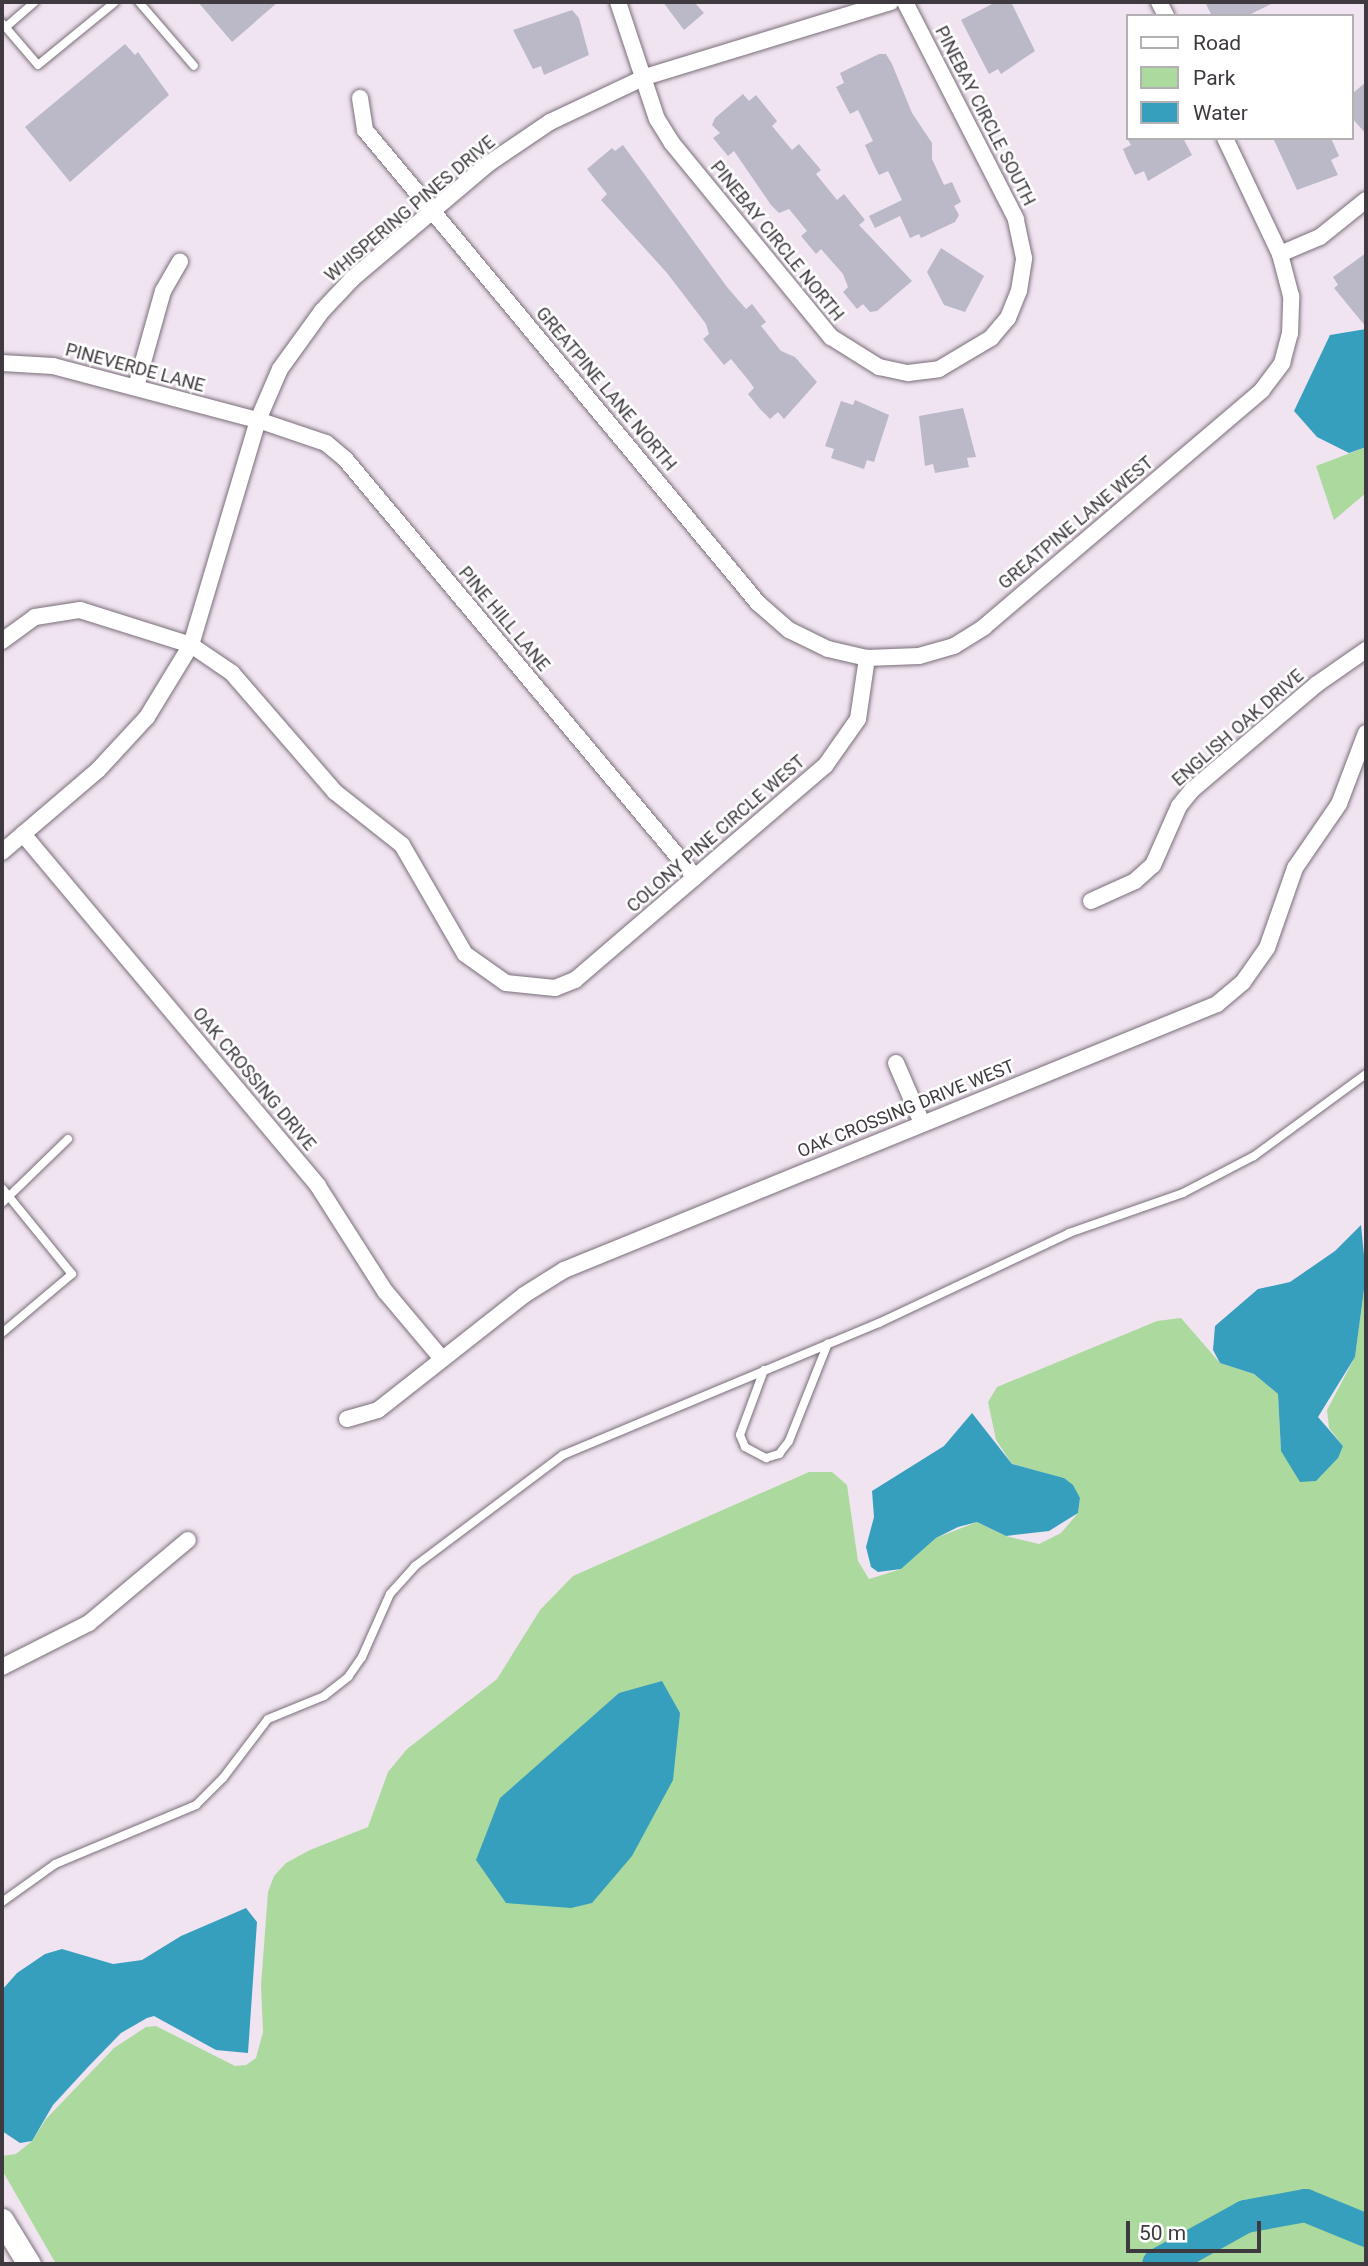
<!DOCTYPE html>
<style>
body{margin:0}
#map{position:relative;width:1368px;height:2266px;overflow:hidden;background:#f1e4f1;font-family:Roboto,sans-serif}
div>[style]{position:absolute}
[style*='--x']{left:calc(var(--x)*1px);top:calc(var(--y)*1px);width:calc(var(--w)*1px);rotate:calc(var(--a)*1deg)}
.green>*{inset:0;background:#acda9e}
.water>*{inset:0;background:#379fbe}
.river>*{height:33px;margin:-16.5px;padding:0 16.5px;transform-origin:16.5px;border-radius:16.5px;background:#379fbe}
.building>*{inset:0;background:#bbb8c7}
.roads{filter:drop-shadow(0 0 2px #796e79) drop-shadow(0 0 2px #796e79)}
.lane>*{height:8px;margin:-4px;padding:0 4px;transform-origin:4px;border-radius:4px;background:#fff}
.street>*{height:16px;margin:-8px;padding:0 8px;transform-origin:8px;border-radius:8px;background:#fff}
.secondary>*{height:23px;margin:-11.5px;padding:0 11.5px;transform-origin:11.5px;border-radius:11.5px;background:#fff}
span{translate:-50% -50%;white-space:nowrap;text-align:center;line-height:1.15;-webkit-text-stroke:5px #fff;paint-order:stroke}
.street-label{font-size:18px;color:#3f3a3f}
.frame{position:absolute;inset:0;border:4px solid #3f3a3f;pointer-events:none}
.legend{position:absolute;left:1126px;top:14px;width:228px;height:126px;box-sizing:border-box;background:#fff;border:2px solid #b2b0b2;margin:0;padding:9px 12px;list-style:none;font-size:21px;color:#3f3a3f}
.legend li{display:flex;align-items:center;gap:14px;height:35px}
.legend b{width:35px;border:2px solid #b2b0b2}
.scale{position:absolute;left:1126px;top:2221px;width:135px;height:32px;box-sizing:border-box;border:4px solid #3f3a3f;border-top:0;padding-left:9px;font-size:21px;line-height:24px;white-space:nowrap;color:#3f3a3f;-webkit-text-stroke:5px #fff;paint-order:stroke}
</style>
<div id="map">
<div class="green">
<div style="clip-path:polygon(1366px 447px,1366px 493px,1334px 520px,1316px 466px)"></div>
<div style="clip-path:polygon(1366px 1275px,1366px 2264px,56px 2264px,2px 2170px,2px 2156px,16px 2154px,32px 2141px,46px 2119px,114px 2048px,146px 2027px,156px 2026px,235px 2066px,246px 2065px,256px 2058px,263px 2032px,261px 1985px,268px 1892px,274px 1876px,286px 1863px,310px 1850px,368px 1827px,388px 1772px,407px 1749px,497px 1679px,540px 1610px,573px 1576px,809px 1472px,832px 1472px,847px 1485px,858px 1561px,869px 1579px,901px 1569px,936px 1538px,977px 1522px,1006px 1536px,1039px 1544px,1061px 1533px,1078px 1513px,1080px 1498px,1064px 1478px,1012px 1464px,996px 1440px,988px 1402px,997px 1387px,1157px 1321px,1181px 1318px,1220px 1363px,1254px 1374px,1278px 1394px,1281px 1451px,1343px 1446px,1329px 1428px,1327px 1410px,1355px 1357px)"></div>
</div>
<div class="water">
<div style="clip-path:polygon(1366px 329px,1366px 447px,1349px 453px,1317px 437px,1294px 411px,1330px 335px)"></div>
<div style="clip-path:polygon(1361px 1225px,1366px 1275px,1355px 1357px,1318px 1417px,1343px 1446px,1338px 1458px,1316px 1481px,1300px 1482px,1281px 1451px,1278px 1394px,1254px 1374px,1220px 1363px,1213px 1350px,1215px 1326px,1258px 1289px,1290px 1282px,1335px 1251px)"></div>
<div style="clip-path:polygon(972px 1413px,1012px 1464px,1064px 1478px,1073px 1485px,1080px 1498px,1078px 1513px,1049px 1531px,1006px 1536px,977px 1522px,958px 1527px,936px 1538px,901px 1569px,878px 1572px,871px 1567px,866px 1547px,874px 1517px,872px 1491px,944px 1446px)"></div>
<div style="clip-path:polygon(662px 1681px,680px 1713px,673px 1780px,632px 1856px,592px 1903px,571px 1908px,506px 1903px,476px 1860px,500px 1798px,619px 1693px)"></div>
<div style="clip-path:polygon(246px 1908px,257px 1922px,248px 2053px,216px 2050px,154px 2016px,147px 2018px,121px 2033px,88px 2067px,53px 2105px,32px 2141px,20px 2143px,2px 2131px,2px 1990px,17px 1973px,45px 1954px,62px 1949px,113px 1964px,142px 1960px,181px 1936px)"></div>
</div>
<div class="river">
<div style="--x:1158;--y:2264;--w:99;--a:-28.9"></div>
<div style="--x:1245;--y:2216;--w:61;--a:-10.4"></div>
<div style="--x:1305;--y:2205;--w:66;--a:22.3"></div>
</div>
<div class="building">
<div style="clip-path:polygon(198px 2px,278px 2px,232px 42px)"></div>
<div style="clip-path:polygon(663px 2px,694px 2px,704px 13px,684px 30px)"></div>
<div style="clip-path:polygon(996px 2px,1011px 2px,1035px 51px,1001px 74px,998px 69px,989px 74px,961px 20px)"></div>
<div style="clip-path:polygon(1205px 2px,1275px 2px,1247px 16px,1212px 16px)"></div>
<div style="clip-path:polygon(572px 10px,579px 18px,589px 55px,544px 75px,541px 66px,533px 69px,513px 30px)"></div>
<div style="clip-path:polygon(125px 44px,135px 55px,138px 52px,169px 95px,70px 182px,25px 127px)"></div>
<div style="clip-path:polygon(879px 54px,886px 54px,892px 64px,912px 113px,932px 143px,932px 159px,944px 185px,952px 182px,961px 202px,954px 206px,959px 215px,955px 222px,921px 238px,919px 234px,910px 238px,900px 216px,875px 228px,869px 216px,902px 200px,888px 171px,879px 175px,873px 163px,865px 145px,873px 141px,858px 110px,850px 114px,836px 87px,844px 83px,840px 73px)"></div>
<div style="clip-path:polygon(1366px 82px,1366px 134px,1352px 118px,1352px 94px)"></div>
<div style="clip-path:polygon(743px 94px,749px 101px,756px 95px,777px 121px,772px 126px,792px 150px,799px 144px,821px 170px,816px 174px,837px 200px,844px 194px,865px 220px,859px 225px,912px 281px,877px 311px,870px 312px,863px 304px,857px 309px,843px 292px,848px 287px,843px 274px,821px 249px,816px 254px,801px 236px,807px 231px,789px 209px,779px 213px,771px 205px,734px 151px,728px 156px,713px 138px,720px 133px,712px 125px,715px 118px)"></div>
<div style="clip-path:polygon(1127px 138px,1183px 138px,1192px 155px,1148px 181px,1144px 171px,1135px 175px,1128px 161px,1123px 149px,1131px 145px)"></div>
<div style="clip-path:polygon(1273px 138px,1331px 138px,1339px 156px,1331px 160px,1338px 175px,1297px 190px)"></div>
<div style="clip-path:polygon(623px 145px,727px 287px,746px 309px,752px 304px,766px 322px,761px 326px,781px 351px,795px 357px,817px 382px,784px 419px,778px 412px,770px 419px,760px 409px,748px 394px,754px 388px,749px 381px,731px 359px,724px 365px,703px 339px,709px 334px,706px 324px,667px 273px,601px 200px,607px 194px,587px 169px,612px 148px,615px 151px)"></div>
<div style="clip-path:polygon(941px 248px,984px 276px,965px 312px,944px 305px,927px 272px)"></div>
<div style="clip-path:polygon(1366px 253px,1366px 327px,1334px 288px,1338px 285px,1333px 277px)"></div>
<div style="clip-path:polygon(855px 400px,889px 415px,874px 462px,867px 460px,864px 469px,831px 458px,834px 449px,825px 446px,841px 401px,853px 405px)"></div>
<div style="clip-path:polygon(963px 408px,976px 457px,967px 458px,969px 467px,935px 473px,933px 464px,925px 466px,919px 416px)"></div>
</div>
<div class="roads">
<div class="lane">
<div style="--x:139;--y:2;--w:84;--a:49.3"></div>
<div style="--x:2;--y:23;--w:55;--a:49.4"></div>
<div style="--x:38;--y:65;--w:99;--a:-39.3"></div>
<div style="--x:6;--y:27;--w:38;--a:-41"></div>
<div style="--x:2;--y:1188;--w:111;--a:50.9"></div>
<div style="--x:72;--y:1274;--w:92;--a:139.9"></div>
<div style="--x:2;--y:1203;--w:92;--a:-44.1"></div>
<div style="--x:764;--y:1370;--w:69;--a:110.3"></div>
<div style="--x:740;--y:1435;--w:13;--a:67"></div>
<div style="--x:745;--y:1447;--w:24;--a:28"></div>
<div style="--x:766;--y:1458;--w:14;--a:-17"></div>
<div style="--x:779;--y:1454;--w:16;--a:-52"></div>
<div style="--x:789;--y:1441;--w:105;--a:-68.3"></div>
<div style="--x:2;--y:1902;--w:65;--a:-35.6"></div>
<div style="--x:55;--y:1864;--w:153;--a:-22.7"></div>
<div style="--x:196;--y:1805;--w:38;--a:-45"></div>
<div style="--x:223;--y:1778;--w:74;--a:-52.7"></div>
<div style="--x:268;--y:1719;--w:61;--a:-22.3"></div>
<div style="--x:324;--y:1696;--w:31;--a:-38"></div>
<div style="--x:348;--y:1677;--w:24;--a:-55"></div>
<div style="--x:362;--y:1657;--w:69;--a:-66"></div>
<div style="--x:390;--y:1594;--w:38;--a:-48"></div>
<div style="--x:415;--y:1566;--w:185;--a:-36.9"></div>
<div style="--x:563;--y:1455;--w:342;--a:-22.7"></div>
<div style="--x:879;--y:1323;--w:210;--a:-25.3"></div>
<div style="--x:1069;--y:1233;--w:121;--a:-19.3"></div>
<div style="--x:1183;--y:1193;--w:80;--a:-27.5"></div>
<div style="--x:1254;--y:1156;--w:139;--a:-36.2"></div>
</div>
<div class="street">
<div style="--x:618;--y:2;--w:123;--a:71.6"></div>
<div style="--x:657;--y:119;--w:28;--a:58"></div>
<div style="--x:672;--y:143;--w:251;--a:50.7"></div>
<div style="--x:831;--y:337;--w:57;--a:32"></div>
<div style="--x:879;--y:367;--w:30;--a:12"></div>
<div style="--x:908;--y:373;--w:31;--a:-7"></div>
<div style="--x:939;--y:369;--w:61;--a:-30.8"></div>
<div style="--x:991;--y:338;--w:26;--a:-50"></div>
<div style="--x:1008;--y:318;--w:29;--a:-68"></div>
<div style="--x:1019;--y:291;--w:33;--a:-81"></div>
<div style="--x:1024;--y:258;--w:40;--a:-102"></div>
<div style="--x:1016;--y:219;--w:244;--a:-117.1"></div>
<div style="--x:1159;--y:2;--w:16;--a:63"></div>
<div style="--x:360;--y:98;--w:32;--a:81"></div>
<div style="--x:365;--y:130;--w:615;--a:50.28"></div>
<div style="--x:758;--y:603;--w:41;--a:41.1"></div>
<div style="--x:789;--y:630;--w:43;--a:26"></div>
<div style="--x:828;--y:649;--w:40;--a:13"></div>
<div style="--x:867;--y:658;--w:52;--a:-2.2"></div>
<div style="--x:919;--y:656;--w:36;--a:-16"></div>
<div style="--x:954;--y:646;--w:36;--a:-32"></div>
<div style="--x:984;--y:627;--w:365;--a:-40.4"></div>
<div style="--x:1262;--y:390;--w:34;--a:-53"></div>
<div style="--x:1282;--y:363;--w:30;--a:-75"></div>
<div style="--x:1290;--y:334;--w:38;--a:-88"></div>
<div style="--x:1291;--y:296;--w:43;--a:-104.7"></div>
<div style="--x:1280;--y:254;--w:128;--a:-115.4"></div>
<div style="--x:1280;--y:254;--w:43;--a:-23"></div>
<div style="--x:1320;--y:237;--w:59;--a:-38.8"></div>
<div style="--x:2;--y:363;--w:51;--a:3.4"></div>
<div style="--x:53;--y:366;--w:212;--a:14.8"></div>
<div style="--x:258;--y:420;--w:72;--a:18.7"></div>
<div style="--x:326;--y:443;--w:26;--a:40"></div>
<div style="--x:346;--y:460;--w:544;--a:50.07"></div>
<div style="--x:136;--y:387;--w:100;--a:-74.3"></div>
<div style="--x:163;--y:291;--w:34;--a:-60"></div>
<div style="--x:2;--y:641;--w:41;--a:-36"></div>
<div style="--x:35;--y:617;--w:46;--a:-8.8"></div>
<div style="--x:80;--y:610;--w:116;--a:17.5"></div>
<div style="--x:191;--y:645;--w:50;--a:34.3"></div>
<div style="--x:232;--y:673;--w:157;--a:49.1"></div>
<div style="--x:335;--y:792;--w:85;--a:38.3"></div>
<div style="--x:402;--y:845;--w:126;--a:60"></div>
<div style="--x:465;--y:954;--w:50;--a:35.3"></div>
<div style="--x:506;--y:983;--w:49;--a:5.8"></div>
<div style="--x:555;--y:988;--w:22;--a:-22"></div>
<div style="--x:575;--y:980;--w:329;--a:-40.6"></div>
<div style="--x:825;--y:766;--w:57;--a:-54.9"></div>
<div style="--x:858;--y:719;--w:62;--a:-81.6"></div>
<div style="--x:23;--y:834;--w:459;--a:50"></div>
<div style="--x:318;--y:1186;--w:125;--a:57.5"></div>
<div style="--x:385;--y:1291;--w:89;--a:50"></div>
<div style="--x:2;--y:852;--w:126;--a:-40.5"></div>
<div style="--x:98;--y:770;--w:72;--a:-47.2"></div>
<div style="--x:147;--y:717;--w:84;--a:-58.6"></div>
<div style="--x:191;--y:645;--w:235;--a:-73.4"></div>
<div style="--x:258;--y:420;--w:56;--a:-66.7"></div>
<div style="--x:280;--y:369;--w:72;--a:-54.1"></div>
<div style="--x:322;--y:311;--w:44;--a:-46.8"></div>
<div style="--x:352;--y:279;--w:178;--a:-40.2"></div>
<div style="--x:488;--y:164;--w:75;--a:-34.1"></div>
<div style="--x:550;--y:122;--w:105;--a:-25.3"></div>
<div style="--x:645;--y:77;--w:257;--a:-17"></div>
<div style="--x:1091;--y:901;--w:48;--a:-24.4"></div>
<div style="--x:1135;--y:881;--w:24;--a:-42"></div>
<div style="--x:1153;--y:865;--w:64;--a:-66.2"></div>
<div style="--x:1179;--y:806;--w:21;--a:-51"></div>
<div style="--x:1192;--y:790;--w:164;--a:-40.3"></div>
<div style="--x:1317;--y:684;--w:60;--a:-34.8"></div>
<div style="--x:896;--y:1063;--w:65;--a:66.6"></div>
<div style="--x:347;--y:1419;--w:32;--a:-16"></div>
<div style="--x:378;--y:1410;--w:186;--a:-38.2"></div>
<div style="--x:524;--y:1295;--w:47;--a:-32"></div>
<div style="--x:564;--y:1270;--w:705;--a:-22.16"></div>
<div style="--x:1217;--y:1004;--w:34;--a:-40"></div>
<div style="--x:1243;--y:982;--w:42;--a:-54.8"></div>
<div style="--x:1267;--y:948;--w:85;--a:-70.7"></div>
<div style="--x:1295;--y:868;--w:78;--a:-55.5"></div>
<div style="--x:1339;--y:804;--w:76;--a:-69.2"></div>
<div style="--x:2;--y:1667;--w:97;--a:-26.8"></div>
<div style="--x:89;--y:1623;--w:129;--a:-40"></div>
</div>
<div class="secondary">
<div style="--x:2;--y:2220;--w:52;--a:58.5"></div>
</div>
</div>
<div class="street-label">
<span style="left:985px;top:116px;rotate:63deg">PINEBAY CIRCLE SOUTH</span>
<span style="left:410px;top:209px;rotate:-40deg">WHISPERING PINES DRIVE</span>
<span style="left:777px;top:241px;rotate:51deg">PINEBAY CIRCLE NORTH</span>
<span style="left:135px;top:368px;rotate:15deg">PINEVERDE LANE</span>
<span style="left:606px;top:389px;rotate:50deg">GREATPINE LANE NORTH</span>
<span style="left:1076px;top:523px;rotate:-40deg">GREATPINE LANE WEST</span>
<span style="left:504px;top:619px;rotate:50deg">PINE HILL LANE</span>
<span style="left:1238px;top:728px;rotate:-41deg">ENGLISH OAK DRIVE</span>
<span style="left:716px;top:834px;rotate:-41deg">COLONY PINE CIRCLE WEST</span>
<span style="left:254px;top:1079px;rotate:50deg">OAK CROSSING DRIVE</span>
<span style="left:906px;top:1109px;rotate:-22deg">OAK CROSSING DRIVE WEST</span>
</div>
<div class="frame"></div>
<ul class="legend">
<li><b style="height:9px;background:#fff"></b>Road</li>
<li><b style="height:19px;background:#acda9e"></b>Park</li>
<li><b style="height:19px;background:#379fbe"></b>Water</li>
</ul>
<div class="scale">50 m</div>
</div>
